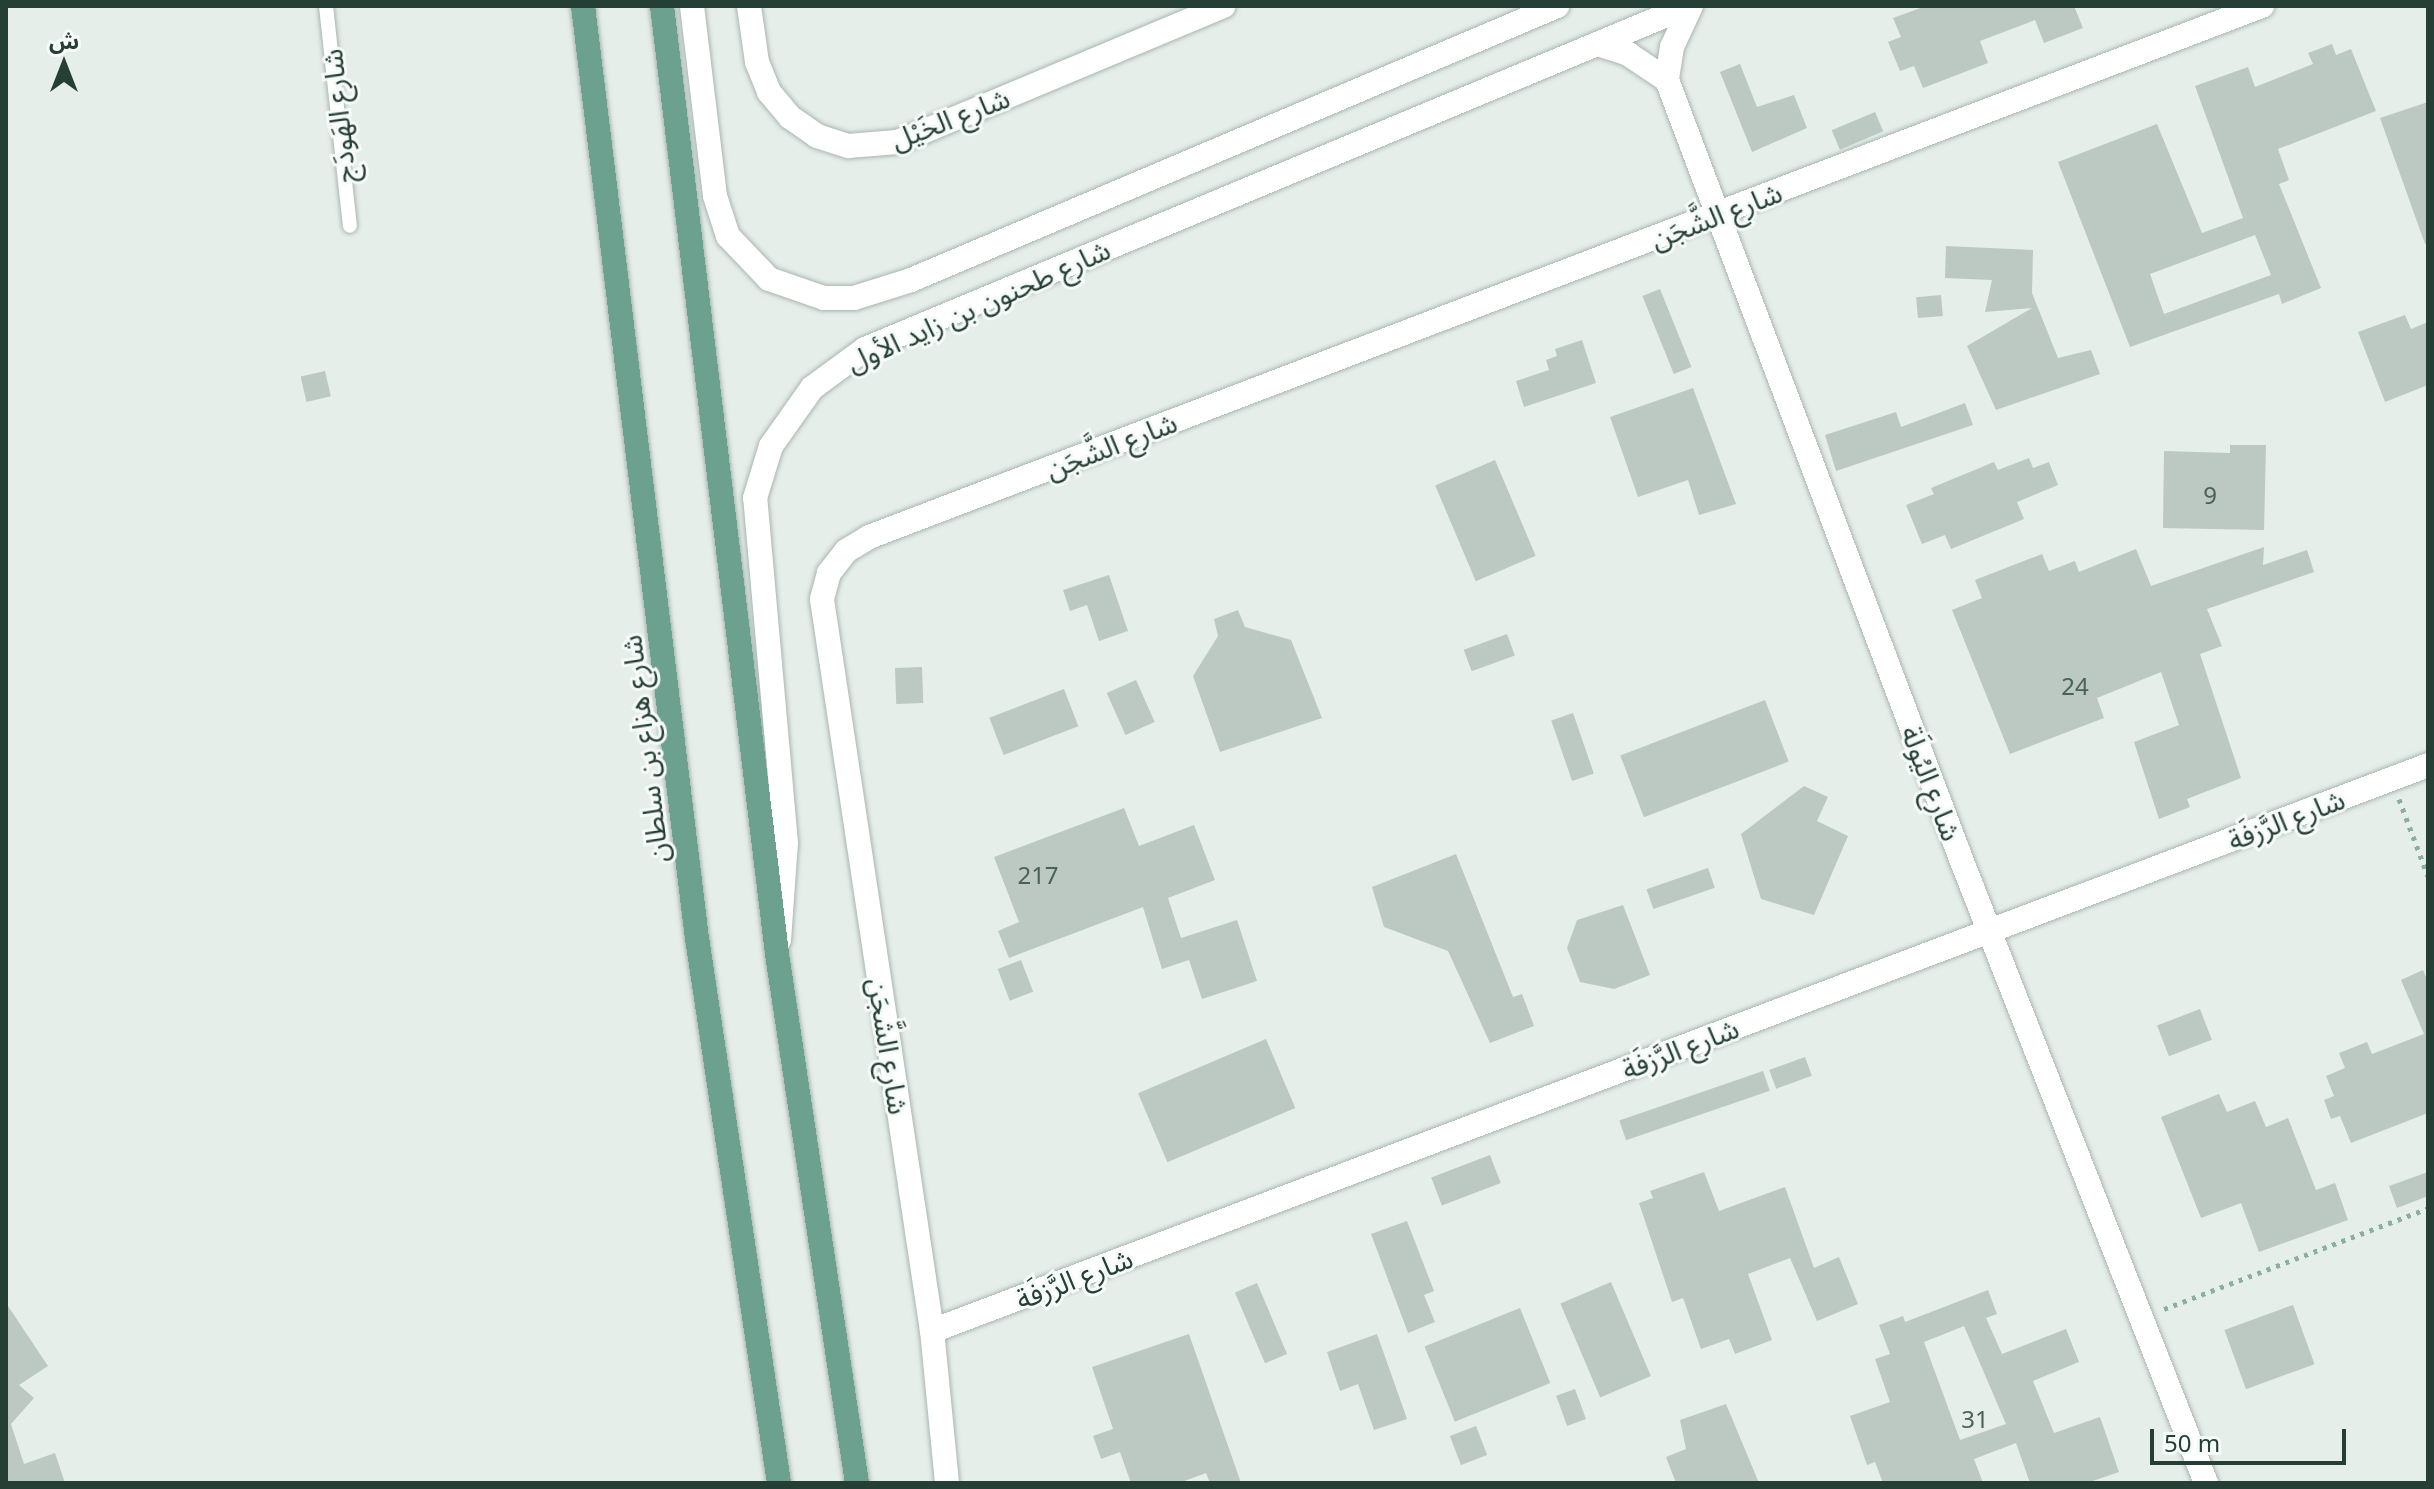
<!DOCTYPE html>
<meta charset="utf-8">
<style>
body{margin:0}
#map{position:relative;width:2434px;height:1489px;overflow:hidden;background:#e6eee9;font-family:"Noto Sans","Noto Sans Arabic",sans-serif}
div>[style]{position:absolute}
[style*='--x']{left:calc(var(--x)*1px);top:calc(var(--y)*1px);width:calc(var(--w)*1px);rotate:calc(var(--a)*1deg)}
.building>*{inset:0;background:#bbc9c2;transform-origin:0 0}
.path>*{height:5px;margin-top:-2.5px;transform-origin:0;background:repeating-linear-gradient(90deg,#88afa0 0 4px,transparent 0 10px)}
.roads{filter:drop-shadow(0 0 2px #a8b6b0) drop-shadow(0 0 2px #a8b6b0)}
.lane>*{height:14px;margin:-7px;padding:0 7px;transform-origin:7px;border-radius:7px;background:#fff}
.street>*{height:24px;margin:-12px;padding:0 12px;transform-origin:12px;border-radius:12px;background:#fff}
.secondary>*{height:24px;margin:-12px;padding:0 12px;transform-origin:12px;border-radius:12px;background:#fff}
.primary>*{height:24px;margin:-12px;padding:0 12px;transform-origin:12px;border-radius:12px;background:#6da18f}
span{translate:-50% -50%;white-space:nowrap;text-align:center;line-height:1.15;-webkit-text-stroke:6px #f6faf8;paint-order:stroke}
.number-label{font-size:24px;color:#4a6259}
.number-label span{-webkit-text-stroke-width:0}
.street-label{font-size:28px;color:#253f36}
.frame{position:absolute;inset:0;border:8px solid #253f36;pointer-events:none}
.north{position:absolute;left:24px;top:24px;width:80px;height:80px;-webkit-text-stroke:6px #f6faf8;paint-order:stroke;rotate:0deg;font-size:22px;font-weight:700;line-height:32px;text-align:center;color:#253f36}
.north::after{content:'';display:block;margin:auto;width:28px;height:36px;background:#253f36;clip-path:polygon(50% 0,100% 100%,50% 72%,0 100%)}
.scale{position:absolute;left:2150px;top:1429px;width:196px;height:36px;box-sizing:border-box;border:4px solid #253f36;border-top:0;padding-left:10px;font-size:24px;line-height:28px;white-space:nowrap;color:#253f36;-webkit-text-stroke:6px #f6faf8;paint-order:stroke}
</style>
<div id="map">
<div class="building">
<div style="clip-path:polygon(1926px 6px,2074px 6px,2083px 28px,2044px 43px,2035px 20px,1980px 41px,1988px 63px,1923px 88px,1914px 66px,1900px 71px,1888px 42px,1901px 37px,1893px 18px)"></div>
<div style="clip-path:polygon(evenodd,2332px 44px,2336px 55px,2351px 49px,2376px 111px,2278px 149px,2289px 180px,2279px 184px,2321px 288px,2282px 304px,2279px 294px,2130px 347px,2058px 162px,2157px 124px,2202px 233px,2243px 218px,2195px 86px,2248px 67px,2255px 87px,2313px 64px,2308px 53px,2332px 44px,2255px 235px,2271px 275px,2164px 314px,2150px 274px,2255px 235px)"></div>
<div style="clip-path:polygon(1740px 64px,1757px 107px,1794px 95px,1807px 128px,1752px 152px,1720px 72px)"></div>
<div style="clip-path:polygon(2428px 102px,2428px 243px,2425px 244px,2380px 118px)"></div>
<div style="left:1875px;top:112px;width:21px;height:47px;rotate:67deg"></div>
<div style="clip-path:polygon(1946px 246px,2033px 250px,2032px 293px,2058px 358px,2091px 350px,2100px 374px,1996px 410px,1967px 346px,2032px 308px,1985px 312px,1992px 280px,1945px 278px)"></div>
<div style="left:1660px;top:289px;width:84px;height:19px;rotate:68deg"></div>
<div style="left:1941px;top:295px;width:21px;height:25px;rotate:85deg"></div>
<div style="clip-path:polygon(2405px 315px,2411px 329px,2428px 322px,2428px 385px,2385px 402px,2358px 332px)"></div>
<div style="clip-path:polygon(1582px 340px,1596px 383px,1524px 407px,1516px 381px,1549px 370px,1546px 360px,1557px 356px,1555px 349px)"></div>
<div style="left:325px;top:371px;width:26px;height:25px;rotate:77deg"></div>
<div style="clip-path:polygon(1693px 388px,1736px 504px,1699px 515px,1688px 480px,1638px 497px,1610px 417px)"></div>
<div style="clip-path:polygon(1965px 403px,1973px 425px,1836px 471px,1825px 435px,1896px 412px,1901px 427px)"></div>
<div style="clip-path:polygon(2230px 445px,2266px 445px,2264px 530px,2163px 528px,2164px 451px,2230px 453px)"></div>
<div style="clip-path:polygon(2029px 458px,2033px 468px,2049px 462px,2058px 485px,2017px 502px,2024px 519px,1951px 549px,1945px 535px,1922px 544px,1906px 505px,1934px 494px,1931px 488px,1994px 462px,1998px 470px)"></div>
<div style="left:1495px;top:460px;width:104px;height:65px;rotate:67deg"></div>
<div style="clip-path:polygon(2264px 547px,2263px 565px,2307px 550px,2314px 572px,2207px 609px,2222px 646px,2200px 654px,2241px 778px,2187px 799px,2190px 807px,2159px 819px,2134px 742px,2179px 725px,2161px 672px,2097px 698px,2104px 718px,2010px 754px,1952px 610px,1982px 598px,1975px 580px,2042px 554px,2049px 571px,2075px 561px,2079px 572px,2136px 549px,2151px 586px)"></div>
<div style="clip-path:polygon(1109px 575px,1128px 631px,1099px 641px,1087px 605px,1070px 611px,1063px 590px)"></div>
<div style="clip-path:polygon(1238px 610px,1245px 627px,1291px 640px,1322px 718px,1220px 752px,1193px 676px,1218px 636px,1214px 619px)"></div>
<div style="left:1507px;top:634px;width:23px;height:46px;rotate:70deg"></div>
<div style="left:922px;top:667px;width:36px;height:27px;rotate:88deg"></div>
<div style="left:1136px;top:680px;width:46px;height:32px;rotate:66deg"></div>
<div style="left:1064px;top:689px;width:40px;height:80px;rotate:69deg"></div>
<div style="left:1765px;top:700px;width:66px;height:155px;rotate:69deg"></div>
<div style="left:1573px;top:713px;width:64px;height:23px;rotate:71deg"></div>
<div style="clip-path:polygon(1804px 786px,1828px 797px,1817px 821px,1848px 836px,1814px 915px,1761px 899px,1741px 834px)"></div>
<div style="clip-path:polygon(1124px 808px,1139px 846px,1194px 825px,1215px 880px,1168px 898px,1181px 938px,1237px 920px,1257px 981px,1202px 999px,1189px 960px,1162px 969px,1143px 907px,1009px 958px,998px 931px,1019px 922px,994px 857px)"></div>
<div style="clip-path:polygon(1456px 854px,1513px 997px,1522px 994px,1534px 1026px,1490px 1043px,1448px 951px,1384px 927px,1372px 887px)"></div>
<div style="left:1708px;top:868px;width:21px;height:65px;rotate:71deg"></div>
<div style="clip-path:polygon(1623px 905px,1650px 975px,1614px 989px,1580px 982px,1567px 948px,1577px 920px)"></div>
<div style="left:1021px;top:960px;width:34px;height:25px;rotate:69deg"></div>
<div style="clip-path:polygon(2423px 970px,2428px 982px,2428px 1113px,2351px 1143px,2340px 1116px,2331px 1119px,2324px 1100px,2334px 1096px,2326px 1076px,2345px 1068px,2339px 1053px,2367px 1042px,2372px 1054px,2424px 1034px,2401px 980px)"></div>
<div style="left:2200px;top:1009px;width:33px;height:46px;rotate:69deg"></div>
<div style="left:1266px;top:1039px;width:75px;height:139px;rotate:67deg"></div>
<div style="left:1805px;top:1057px;width:20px;height:38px;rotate:70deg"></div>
<div style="left:1763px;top:1071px;width:21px;height:152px;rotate:71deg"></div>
<div style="clip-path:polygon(2219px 1094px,2227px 1112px,2255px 1101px,2266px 1127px,2288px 1118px,2316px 1190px,2335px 1183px,2348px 1220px,2259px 1252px,2241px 1203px,2201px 1218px,2161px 1117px)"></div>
<div style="left:1490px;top:1155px;width:30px;height:63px;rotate:69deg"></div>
<div style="clip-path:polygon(1704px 1172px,1719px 1211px,1785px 1187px,1814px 1268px,1839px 1257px,1858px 1304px,1817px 1321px,1790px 1258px,1748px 1274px,1772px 1340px,1735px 1354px,1729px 1339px,1701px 1349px,1683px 1298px,1672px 1302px,1639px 1203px,1653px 1198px,1650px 1191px)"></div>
<div style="clip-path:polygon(2428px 1172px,2428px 1196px,2397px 1208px,2389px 1186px)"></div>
<div style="clip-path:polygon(1407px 1221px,1434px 1291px,1424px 1295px,1435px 1322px,1408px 1333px,1371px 1234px)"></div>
<div style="left:1611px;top:1282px;width:102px;height:55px;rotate:67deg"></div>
<div style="left:1257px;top:1283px;width:77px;height:24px;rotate:67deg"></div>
<div style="clip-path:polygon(evenodd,1988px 1290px,1997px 1314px,1986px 1318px,2002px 1354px,2066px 1329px,2079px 1362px,2033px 1381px,2054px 1433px,2100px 1417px,2119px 1472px,2087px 1483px,2030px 1483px,2016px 1443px,1974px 1459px,1983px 1483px,1883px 1483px,1875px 1462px,1867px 1465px,1850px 1416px,1890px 1402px,1875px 1359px,1890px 1354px,1879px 1325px,1903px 1316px,1905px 1322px,1988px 1290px,1964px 1326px,2006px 1424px,1960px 1440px,1924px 1342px,1964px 1326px)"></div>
<div style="clip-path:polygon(6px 1303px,48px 1366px,19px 1385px,34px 1398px,11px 1424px,24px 1464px,55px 1453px,65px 1483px,6px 1483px)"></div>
<div style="left:2293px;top:1305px;width:63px;height:73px;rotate:70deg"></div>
<div style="left:1520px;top:1308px;width:81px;height:103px;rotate:68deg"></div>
<div style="clip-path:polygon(1189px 1334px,1241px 1483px,1210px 1483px,1206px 1473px,1179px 1483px,1131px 1483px,1120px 1452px,1101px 1459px,1093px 1436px,1113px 1429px,1092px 1367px)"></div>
<div style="clip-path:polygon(1377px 1334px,1407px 1419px,1374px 1430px,1358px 1384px,1340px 1391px,1327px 1352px)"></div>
<div style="left:1575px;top:1389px;width:32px;height:20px;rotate:70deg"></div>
<div style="clip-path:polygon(1726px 1404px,1759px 1483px,1676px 1483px,1666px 1457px,1686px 1449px,1680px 1420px)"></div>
<div style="left:1476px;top:1426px;width:31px;height:28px;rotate:69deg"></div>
</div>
<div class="path">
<div style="--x:2399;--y:799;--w:82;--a:69.4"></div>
<div style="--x:2164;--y:1309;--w:283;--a:-20.9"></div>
</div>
<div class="roads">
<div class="lane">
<div style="--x:326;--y:6;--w:221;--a:83.8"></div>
</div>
<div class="street">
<div style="--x:749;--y:6;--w:57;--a:81.9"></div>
<div style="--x:757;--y:62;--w:32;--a:68"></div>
<div style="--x:769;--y:92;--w:33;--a:50"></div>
<div style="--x:790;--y:117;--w:33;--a:35"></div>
<div style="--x:817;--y:136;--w:33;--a:18"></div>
<div style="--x:848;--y:146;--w:49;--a:-4.7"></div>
<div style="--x:897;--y:142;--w:25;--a:-21"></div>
<div style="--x:920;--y:133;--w:329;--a:-22.7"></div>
<div style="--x:1691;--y:6;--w:45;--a:114.9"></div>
<div style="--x:1672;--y:47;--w:33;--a:99"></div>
<div style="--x:1667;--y:80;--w:833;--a:69.32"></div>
<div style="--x:1961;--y:859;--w:670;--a:68.56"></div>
<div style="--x:1598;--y:44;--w:32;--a:18"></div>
<div style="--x:1628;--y:54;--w:47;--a:33.7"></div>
<div style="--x:932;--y:1331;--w:1599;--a:-20.72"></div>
<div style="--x:947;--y:1483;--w:153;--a:-95.6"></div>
<div style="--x:932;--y:1331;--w:740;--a:-98.55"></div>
<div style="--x:822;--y:599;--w:27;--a:-75"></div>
<div style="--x:829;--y:573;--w:28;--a:-52"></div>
<div style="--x:846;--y:551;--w:27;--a:-31"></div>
<div style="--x:869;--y:537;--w:1491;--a:-20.87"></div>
</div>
<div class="secondary">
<div style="--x:692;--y:6;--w:191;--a:83.1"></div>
<div style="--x:715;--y:196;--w:42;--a:72"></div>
<div style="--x:728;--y:236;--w:59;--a:46.4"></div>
<div style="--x:769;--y:279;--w:58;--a:19.1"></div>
<div style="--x:824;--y:298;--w:30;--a:0"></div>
<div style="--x:854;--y:298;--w:60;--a:-17.5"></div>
<div style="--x:911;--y:280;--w:702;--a:-22.98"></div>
<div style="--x:779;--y:940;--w:97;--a:-85.9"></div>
<div style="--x:786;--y:843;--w:346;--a:-95.1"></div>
<div style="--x:755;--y:498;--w:54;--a:-72.9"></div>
<div style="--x:771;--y:446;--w:71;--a:-54.7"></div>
<div style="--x:812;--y:388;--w:66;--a:-36.3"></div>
<div style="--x:865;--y:349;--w:892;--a:-22.62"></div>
</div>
<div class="primary">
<div style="--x:583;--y:6;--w:939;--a:83.03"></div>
<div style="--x:697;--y:938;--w:551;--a:81.44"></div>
<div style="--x:662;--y:6;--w:955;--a:83.08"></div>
<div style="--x:777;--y:954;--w:535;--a:81.4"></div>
</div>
</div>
<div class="number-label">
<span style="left:2210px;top:495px">9</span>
<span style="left:2075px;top:686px">24</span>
<span style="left:1038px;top:875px">217</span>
<span style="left:1975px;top:1419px">31</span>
</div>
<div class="street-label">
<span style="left:338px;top:116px;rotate:-96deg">شارع الهَودَج</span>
<span style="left:950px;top:118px;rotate:-21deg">شارع الخَيْل</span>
<span style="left:1716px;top:215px;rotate:-21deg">شارع الشَّجَن</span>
<span style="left:978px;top:305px;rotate:-24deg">شارع طحنون بن زايد الأول</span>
<span style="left:1111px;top:445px;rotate:-21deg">شارع الشَّجَن</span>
<span style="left:644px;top:749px;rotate:-97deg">شارع هزاع بن سلطان</span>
<span style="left:1932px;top:783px;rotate:69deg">شارع اليُولَة</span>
<span style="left:2286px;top:819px;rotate:-21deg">شارع الرَّزفَة</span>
<span style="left:889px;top:1046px;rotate:81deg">شارع الشَّجَن</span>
<span style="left:1680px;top:1048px;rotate:-21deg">شارع الرَّزفَة</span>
<span style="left:1074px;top:1278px;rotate:-21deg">شارع الرَّزفَة</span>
</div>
<div class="frame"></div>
<div class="north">ش</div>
<div class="scale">50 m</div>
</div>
